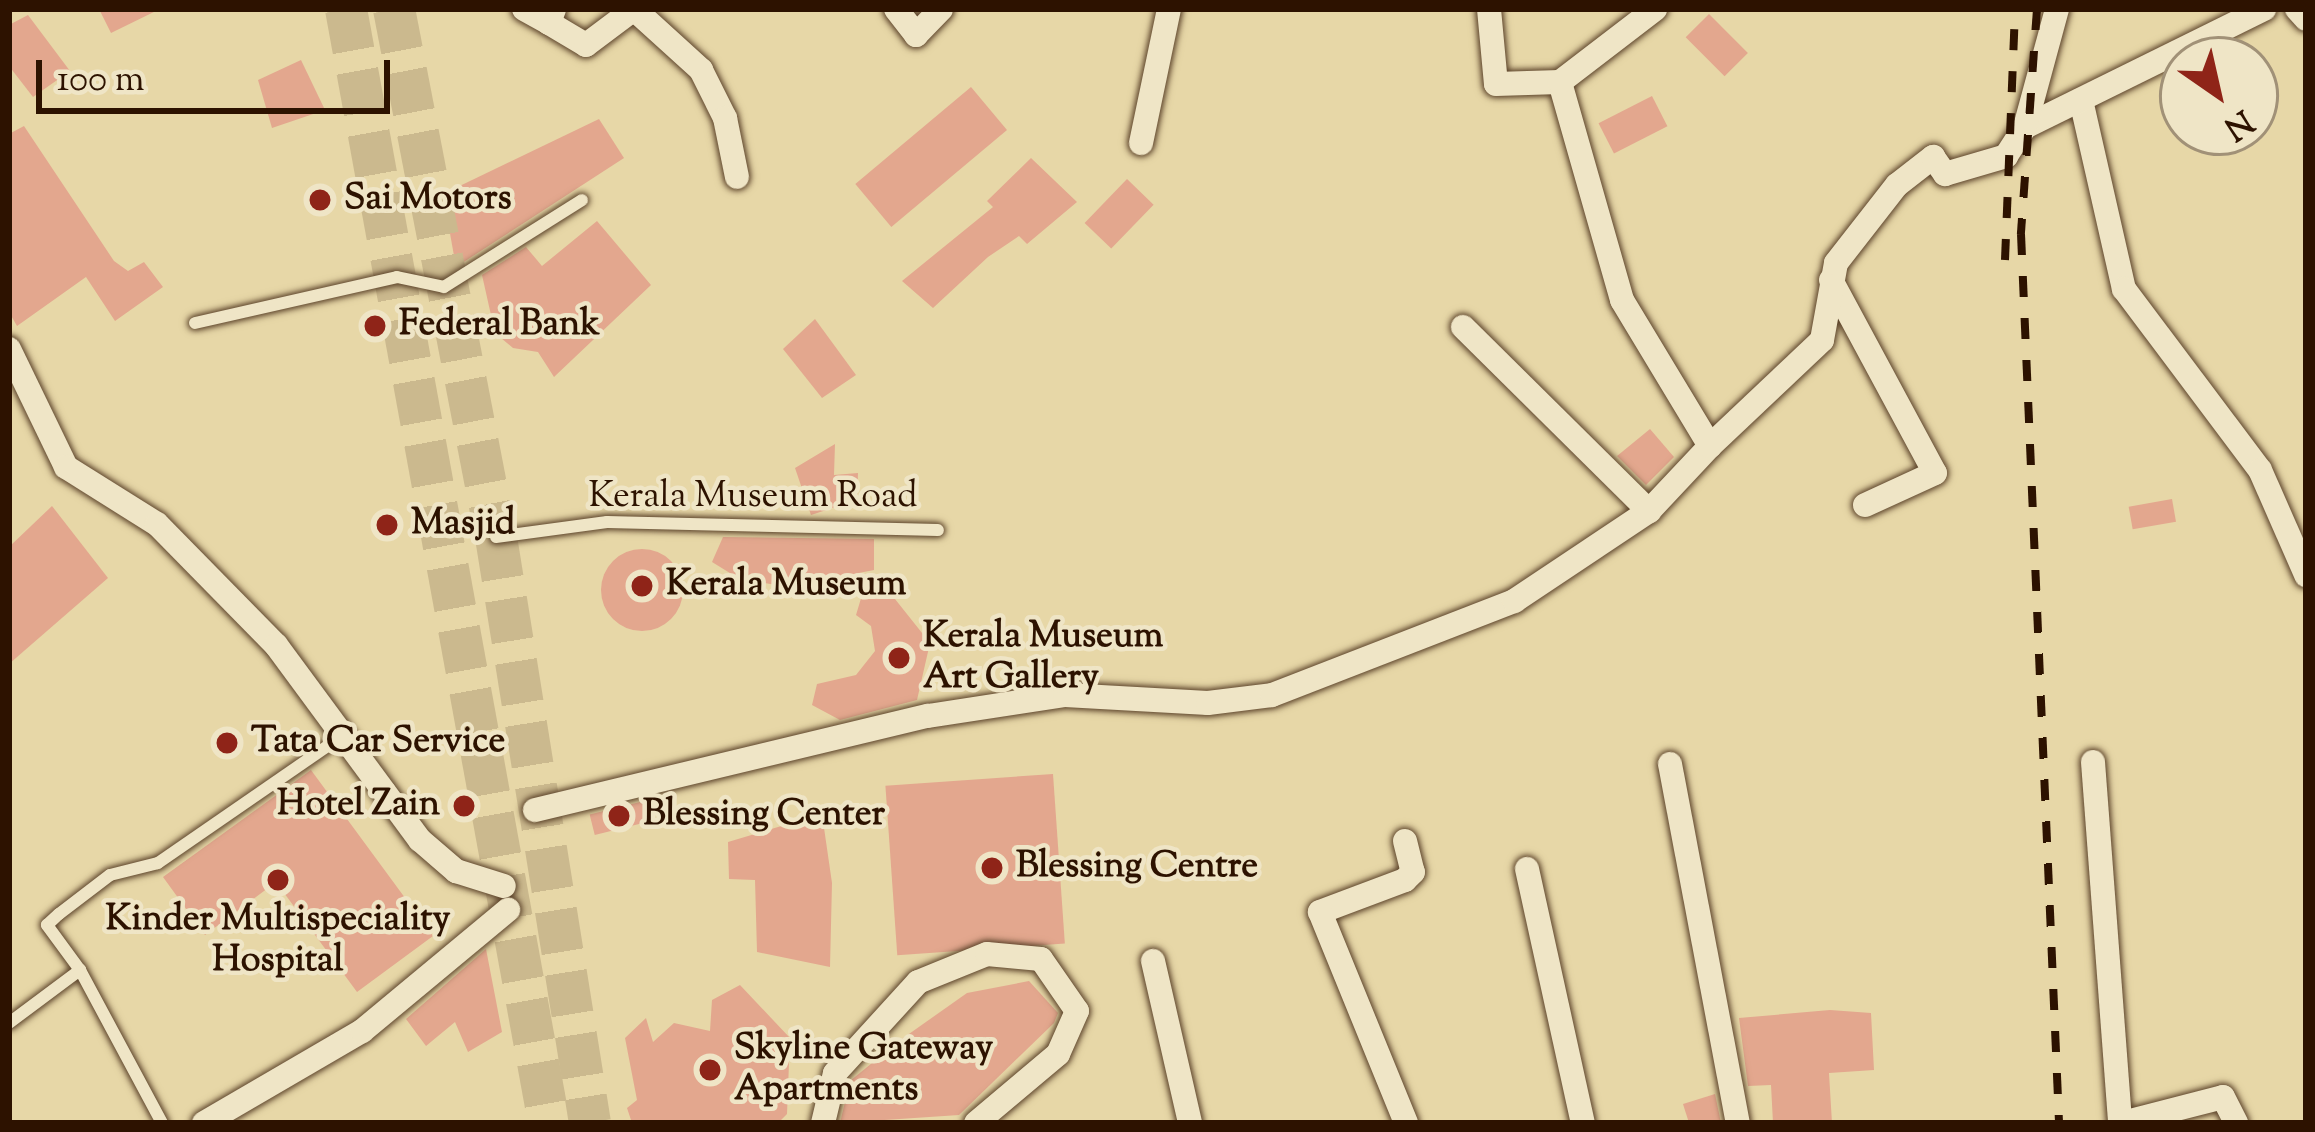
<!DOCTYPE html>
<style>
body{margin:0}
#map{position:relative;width:2315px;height:1132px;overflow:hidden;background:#e7d7a7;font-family:"Sorts Mill Goudy",serif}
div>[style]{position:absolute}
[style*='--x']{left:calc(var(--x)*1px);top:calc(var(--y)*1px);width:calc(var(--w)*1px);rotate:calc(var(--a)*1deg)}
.building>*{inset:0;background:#e3a78e;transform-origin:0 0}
.round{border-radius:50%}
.highway-tunnel>*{height:42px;margin-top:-21px;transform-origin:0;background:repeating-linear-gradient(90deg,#cbb98e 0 42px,transparent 0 63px)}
.roads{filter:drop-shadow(0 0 3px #5c432a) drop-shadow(0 0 3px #5c432a)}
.lane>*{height:12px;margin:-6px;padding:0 6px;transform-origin:6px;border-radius:6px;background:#efe5c6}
.street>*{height:24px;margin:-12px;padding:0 12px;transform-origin:12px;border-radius:12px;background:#efe5c6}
.rail>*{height:8px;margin-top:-4px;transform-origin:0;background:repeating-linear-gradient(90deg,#2d1200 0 21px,transparent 0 42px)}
.dots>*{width:33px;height:33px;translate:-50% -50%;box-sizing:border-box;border:6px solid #efe5c6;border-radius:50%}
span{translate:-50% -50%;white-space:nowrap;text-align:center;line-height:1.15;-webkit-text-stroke:9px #efe5c6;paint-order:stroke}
.poi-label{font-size:36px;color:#2d1200;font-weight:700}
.left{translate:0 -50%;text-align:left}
.right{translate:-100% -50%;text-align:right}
.street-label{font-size:36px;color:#2d1200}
.frame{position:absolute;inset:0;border:12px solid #2d1200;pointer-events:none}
.north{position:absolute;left:2159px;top:36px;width:120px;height:120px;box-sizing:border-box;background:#efe5c6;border:3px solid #a19177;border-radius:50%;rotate:146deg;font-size:33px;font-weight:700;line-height:48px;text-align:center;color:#2d1200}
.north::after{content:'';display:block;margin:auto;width:42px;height:54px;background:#8f2418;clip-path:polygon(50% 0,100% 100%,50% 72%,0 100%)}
.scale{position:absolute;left:36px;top:60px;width:354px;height:54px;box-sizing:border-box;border:6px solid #2d1200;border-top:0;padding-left:15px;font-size:36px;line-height:42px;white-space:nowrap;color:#2d1200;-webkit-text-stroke:9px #efe5c6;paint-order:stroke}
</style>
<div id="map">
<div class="building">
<div style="clip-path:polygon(99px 9px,160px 9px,111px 33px)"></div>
<div style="left:1709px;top:14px;width:55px;height:33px;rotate:45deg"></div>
<div style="clip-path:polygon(28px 15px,70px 71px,33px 97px,9px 66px,9px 25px)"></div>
<div style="clip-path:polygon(301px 60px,325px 110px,272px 128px,258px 80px)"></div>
<div style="left:971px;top:87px;width:56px;height:151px;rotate:50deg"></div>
<div style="left:1652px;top:96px;width:34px;height:60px;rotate:63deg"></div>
<div style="clip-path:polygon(599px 119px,624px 158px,456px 267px,443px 194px)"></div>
<div style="clip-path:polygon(24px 126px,114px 261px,128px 271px,144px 262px,163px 287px,115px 321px,86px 277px,17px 326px,9px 312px,9px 134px)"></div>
<div style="clip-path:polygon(1031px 158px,1077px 202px,1027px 244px,1019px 236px,988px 257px,933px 308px,902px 281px,993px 207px,987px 201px)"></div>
<div style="left:1127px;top:179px;width:37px;height:61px;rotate:44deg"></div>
<div style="clip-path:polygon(597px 221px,651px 285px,554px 377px,538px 352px,513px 348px,495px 333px,482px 275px,526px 247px,542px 266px)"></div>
<div style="clip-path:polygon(815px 319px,856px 375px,822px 398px,783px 349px)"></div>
<div style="clip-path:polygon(1650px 429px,1674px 457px,1646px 485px,1617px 456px)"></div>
<div style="clip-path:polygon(835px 444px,834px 475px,858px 473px,857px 500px,811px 515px,795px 468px)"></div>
<div style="left:2172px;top:499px;width:23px;height:44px;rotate:80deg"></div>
<div style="clip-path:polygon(52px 506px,108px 578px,9px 664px,9px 547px)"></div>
<div style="clip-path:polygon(723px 537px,874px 539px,874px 570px,787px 587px,738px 578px,712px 562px)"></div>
<div class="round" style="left:601px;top:549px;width:82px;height:82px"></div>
<div style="clip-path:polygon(862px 595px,895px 599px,930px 643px,917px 700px,840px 720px,812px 705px,817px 684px,856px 675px,875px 651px,871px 626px,856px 615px)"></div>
<div style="clip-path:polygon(311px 770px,433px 936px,357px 992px,276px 882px,205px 935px,163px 877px)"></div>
<div style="left:1053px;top:774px;width:170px;height:168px;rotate:86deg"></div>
<div style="left:644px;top:801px;width:21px;height:56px;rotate:76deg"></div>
<div style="clip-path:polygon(822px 814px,832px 883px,830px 967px,757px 952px,755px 880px,729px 879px,728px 842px)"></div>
<div style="clip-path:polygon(486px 949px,502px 1032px,468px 1052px,455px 1022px,426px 1046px,406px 1019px)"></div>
<div style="clip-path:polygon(1029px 981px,1058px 1013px,1054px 1023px,959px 1115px,840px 1123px,850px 1081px,899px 1041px,967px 993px)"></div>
<div style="clip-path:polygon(740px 985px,790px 1038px,787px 1114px,778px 1123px,632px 1123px,627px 1108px,637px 1100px,625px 1038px,646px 1018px,653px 1042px,674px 1023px,710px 1031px,712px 1000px)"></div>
<div style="clip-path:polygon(1830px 1010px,1871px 1013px,1874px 1070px,1829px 1073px,1832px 1123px,1773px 1123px,1771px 1085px,1748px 1086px,1739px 1018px)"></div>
<div style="clip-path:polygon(1715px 1094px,1721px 1123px,1689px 1123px,1683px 1104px)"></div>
</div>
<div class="highway-tunnel">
<div style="--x:346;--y:9;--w:1132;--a:79.67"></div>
<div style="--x:394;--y:9;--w:538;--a:79.07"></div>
<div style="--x:496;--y:537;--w:593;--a:80.89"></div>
</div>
<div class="roads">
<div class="lane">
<div style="--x:195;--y:323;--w:207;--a:-12.8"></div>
<div style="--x:397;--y:277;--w:48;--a:12"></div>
<div style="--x:444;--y:287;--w:163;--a:-32.2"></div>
<div style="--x:496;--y:537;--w:112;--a:-7.7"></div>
<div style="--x:607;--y:522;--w:331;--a:1.4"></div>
<div style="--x:80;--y:970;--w:174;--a:61.8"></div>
<div style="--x:9;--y:1023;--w:89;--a:-36.7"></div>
<div style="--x:80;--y:970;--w:56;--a:-126.3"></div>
<div style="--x:47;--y:925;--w:16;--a:-43"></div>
<div style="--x:59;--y:914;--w:64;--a:-37.4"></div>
<div style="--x:110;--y:875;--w:49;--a:-14"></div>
<div style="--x:158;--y:863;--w:220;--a:-34.6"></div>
</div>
<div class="street">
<div style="--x:524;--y:9;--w:29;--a:29"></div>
<div style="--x:549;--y:23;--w:15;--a:-70"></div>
<div style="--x:896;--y:9;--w:33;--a:52"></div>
<div style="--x:916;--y:35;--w:36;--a:-46"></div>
<div style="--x:1489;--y:9;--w:75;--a:84.7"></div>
<div style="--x:1496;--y:84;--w:64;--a:-1.8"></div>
<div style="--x:2297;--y:9;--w:13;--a:48"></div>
<div style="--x:549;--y:23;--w:43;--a:30.7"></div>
<div style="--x:586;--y:45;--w:60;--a:-36.9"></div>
<div style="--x:634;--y:9;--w:91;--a:42.3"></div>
<div style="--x:701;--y:70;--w:54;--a:63.4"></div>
<div style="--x:725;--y:118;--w:60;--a:78.5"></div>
<div style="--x:2081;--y:100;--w:194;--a:77.2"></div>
<div style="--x:2124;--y:289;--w:226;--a:53.1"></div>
<div style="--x:2260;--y:470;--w:115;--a:66.3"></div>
<div style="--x:2025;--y:127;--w:267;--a:-26.3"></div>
<div style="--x:1141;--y:143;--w:137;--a:-78.2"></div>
<div style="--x:1831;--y:280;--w:219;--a:61.7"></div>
<div style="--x:1935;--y:473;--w:77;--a:155.4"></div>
<div style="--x:1463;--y:327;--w:262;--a:44.7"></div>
<div style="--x:9;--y:349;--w:131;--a:64.2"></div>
<div style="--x:66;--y:467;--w:107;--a:32.1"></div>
<div style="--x:157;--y:524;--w:170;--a:45.5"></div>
<div style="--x:276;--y:645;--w:242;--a:53.6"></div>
<div style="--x:420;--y:840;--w:48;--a:40.7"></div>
<div style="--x:456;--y:871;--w:50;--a:17.4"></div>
<div style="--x:1710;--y:446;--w:154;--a:-43.4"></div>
<div style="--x:1822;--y:340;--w:78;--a:-79.7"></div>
<div style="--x:1836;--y:263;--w:99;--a:-52"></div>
<div style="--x:1897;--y:185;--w:46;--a:-37.9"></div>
<div style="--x:1933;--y:157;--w:21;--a:55"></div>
<div style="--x:1945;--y:174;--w:64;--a:-16.4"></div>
<div style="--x:2006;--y:156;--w:35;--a:-57"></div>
<div style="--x:2025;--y:127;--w:122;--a:-74.8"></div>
<div style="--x:2093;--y:762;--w:362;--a:85.7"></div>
<div style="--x:1670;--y:764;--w:365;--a:79.3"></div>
<div style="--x:535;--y:810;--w:404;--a:-13.5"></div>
<div style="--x:928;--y:716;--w:139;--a:-8.7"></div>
<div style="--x:1065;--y:695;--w:143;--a:3.2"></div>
<div style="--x:1208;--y:703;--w:64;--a:-7.1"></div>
<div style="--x:1272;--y:695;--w:260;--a:-21.2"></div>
<div style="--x:1514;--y:601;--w:162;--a:-33.7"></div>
<div style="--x:1649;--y:511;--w:89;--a:-46.8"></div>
<div style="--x:1710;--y:446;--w:170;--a:-121.1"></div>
<div style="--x:1622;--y:300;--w:227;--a:-105.9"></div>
<div style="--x:1560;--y:82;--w:120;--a:-37.5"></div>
<div style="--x:1405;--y:841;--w:32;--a:76"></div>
<div style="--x:1413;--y:872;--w:11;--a:135"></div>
<div style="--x:1405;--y:880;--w:91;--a:159.4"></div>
<div style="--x:1320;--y:912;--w:228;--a:67.8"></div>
<div style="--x:1527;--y:869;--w:260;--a:77.6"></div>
<div style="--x:1153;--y:961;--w:166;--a:77.1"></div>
<div style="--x:204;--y:1123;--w:183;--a:-30.2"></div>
<div style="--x:362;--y:1031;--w:190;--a:-39.7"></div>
<div style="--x:823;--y:1123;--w:51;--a:-76.5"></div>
<div style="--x:835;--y:1073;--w:123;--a:-47.6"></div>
<div style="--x:918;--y:982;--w:74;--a:-22.1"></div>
<div style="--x:987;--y:954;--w:54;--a:5.3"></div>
<div style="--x:1041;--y:959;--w:63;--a:55.3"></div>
<div style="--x:1077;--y:1011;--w:47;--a:113.8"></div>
<div style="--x:1058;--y:1054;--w:107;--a:139.9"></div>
<div style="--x:2122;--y:1123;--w:104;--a:-14.4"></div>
<div style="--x:2223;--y:1097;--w:29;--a:63"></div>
</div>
</div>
<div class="rail">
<div style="--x:2037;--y:9;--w:226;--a:94.1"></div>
<div style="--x:2021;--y:234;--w:890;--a:87.55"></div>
<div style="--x:2005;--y:260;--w:251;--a:-87.7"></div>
</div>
<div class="dots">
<div style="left:320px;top:200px;background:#8f2418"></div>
<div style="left:375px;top:326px;background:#8f2418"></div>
<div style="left:387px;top:525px;background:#8f2418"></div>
<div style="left:642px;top:586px;background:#8f2418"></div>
<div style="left:899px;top:658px;background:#8f2418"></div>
<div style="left:227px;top:743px;background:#8f2418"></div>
<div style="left:464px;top:806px;background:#8f2418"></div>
<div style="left:619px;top:816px;background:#8f2418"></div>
<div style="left:992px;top:868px;background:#8f2418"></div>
<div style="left:278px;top:880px;background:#8f2418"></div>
<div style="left:710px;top:1070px;background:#8f2418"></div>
</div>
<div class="poi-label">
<span class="left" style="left:344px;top:200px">Sai Motors</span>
<span class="left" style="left:399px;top:326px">Federal Bank</span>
<span class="left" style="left:411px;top:525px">Masjid</span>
<span class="left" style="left:666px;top:586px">Kerala Museum</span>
<span class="left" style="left:923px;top:658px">Kerala Museum<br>Art Gallery</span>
<span class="left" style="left:251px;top:743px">Tata Car Service</span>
<span class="right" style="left:440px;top:806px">Hotel Zain</span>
<span class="left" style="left:643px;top:816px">Blessing Center</span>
<span class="left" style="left:1016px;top:868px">Blessing Centre</span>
<span style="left:278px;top:941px">Kinder Multispeciality<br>Hospital</span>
<span class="left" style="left:734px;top:1070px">Skyline Gateway<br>Apartments</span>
</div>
<div class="street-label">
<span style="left:753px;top:498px">Kerala Museum Road</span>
</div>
<div class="frame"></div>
<div class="north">N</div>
<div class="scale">100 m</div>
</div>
